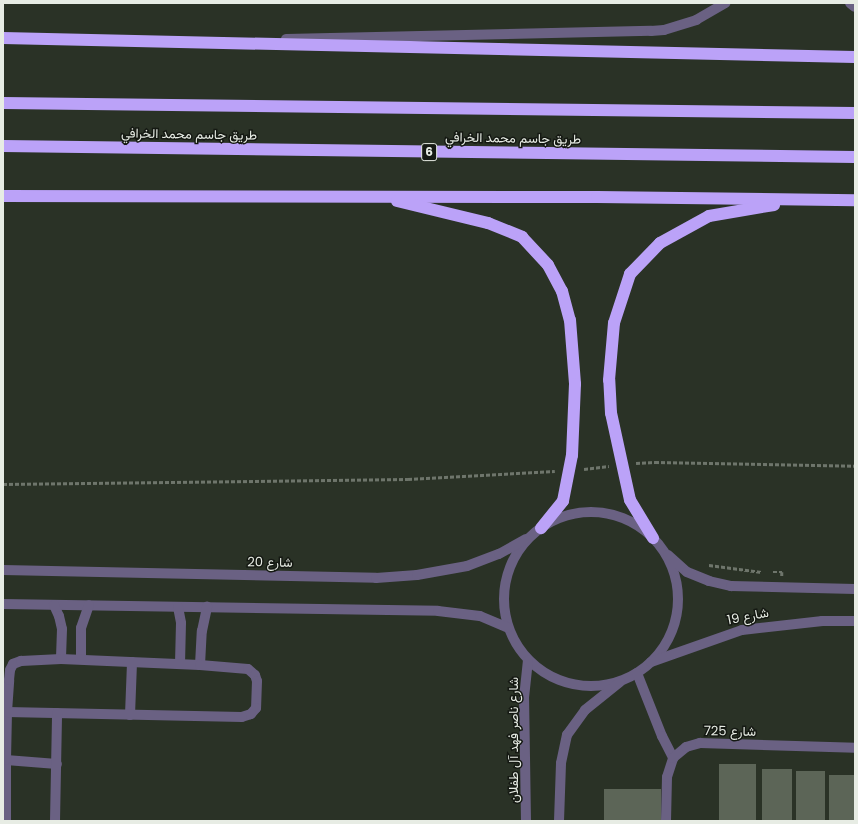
<!DOCTYPE html>
<meta charset="utf-8">
<style>
body{margin:0}
#map{position:relative;width:858px;height:824px;overflow:hidden;background:#2a3226;font-family:Poppins,Vazirmatn,sans-serif}
div>[style]{position:absolute}
[style*='--x']{left:calc(var(--x)*1px);top:calc(var(--y)*1px);width:calc(var(--w)*1px);rotate:calc(var(--a)*1deg)}
.building>*{inset:0;background:#5c6557;transform-origin:0 0}
.path>*{height:2.5px;margin-top:-1.25px;transform-origin:0;background:repeating-linear-gradient(90deg,#6e756b 0 4px,transparent 0 6px)}
.minor>*{height:10px;margin:-5px;padding:0 5px;transform-origin:5px;border-radius:5px;background:#6a6183}
.minor>.ring{margin:-5px;padding:0;box-sizing:content-box;background:none;border:10px solid #6a6183;border-radius:50%}
.highway>*{height:12px;margin:-6px;padding:0 6px;transform-origin:6px;border-radius:6px;background:#bba2f8}
span{translate:-50% -50%;white-space:nowrap;text-align:center;line-height:1.15;-webkit-text-stroke:3px #151913;paint-order:stroke}
.shield-label span{padding:1px 3px;background:#151913;border:1px solid;border-radius:3px;-webkit-text-stroke-width:0}
.shield-label{font-size:12px;color:#e7ece4;font-weight:700}
.street-label{font-size:13px;color:#e7ece4}
.frame{position:absolute;inset:0;border:4px solid #e7ece4;pointer-events:none}
</style>
<div id="map">
<div class="building">
<div style="left:756px;top:764px;width:57px;height:37px;rotate:90deg"></div>
<div style="left:762px;top:769px;width:30px;height:52px"></div>
<div style="left:796px;top:771px;width:29px;height:50px"></div>
<div style="left:829px;top:775px;width:26px;height:46px"></div>
<div style="left:604px;top:789px;width:57px;height:32px"></div>
</div>
<div class="path">
<div style="--x:636;--y:463;--w:19;--a:-3"></div>
<div style="--x:655;--y:462;--w:200;--a:1.1"></div>
<div style="--x:584;--y:469;--w:25;--a:-7"></div>
<div style="--x:3;--y:484;--w:405;--a:-0.7"></div>
<div style="--x:408;--y:479;--w:147;--a:-3.1"></div>
<div style="--x:709;--y:565;--w:53;--a:7.5"></div>
<div style="--x:773;--y:572;--w:9;--a:0"></div>
<div style="--x:782;--y:572;--w:4;--a:90"></div>
</div>
<div class="minor">
<div style="--x:850;--y:3;--w:6;--a:39"></div>
<div style="--x:286;--y:39;--w:365;--a:-1.3"></div>
<div style="--x:651;--y:31;--w:13;--a:-4"></div>
<div style="--x:664;--y:30;--w:34;--a:-17"></div>
<div style="--x:696;--y:20;--w:34;--a:-30"></div>
<div class="ring" style="left:504px;top:512px;width:164px;height:164px"></div>
<div style="--x:668;--y:555;--w:25;--a:42"></div>
<div style="--x:687;--y:572;--w:24;--a:22"></div>
<div style="--x:709;--y:581;--w:23;--a:13"></div>
<div style="--x:731;--y:586;--w:124;--a:1.4"></div>
<div style="--x:3;--y:570;--w:373;--a:1.2"></div>
<div style="--x:376;--y:578;--w:41;--a:-4.2"></div>
<div style="--x:417;--y:575;--w:51;--a:-10.2"></div>
<div style="--x:467;--y:566;--w:34;--a:-21"></div>
<div style="--x:499;--y:554;--w:31;--a:-29"></div>
<div style="--x:3;--y:604;--w:435;--a:0.9"></div>
<div style="--x:438;--y:611;--w:42;--a:6.8"></div>
<div style="--x:480;--y:616;--w:30;--a:23"></div>
<div style="--x:54;--y:605;--w:12;--a:66"></div>
<div style="--x:59;--y:616;--w:13;--a:77"></div>
<div style="--x:62;--y:629;--w:30;--a:92"></div>
<div style="--x:178;--y:607;--w:16;--a:79"></div>
<div style="--x:181;--y:623;--w:41;--a:91.4"></div>
<div style="--x:81;--y:659;--w:31;--a:-90"></div>
<div style="--x:81;--y:628;--w:24;--a:-71"></div>
<div style="--x:651;--y:662;--w:96;--a:-19.4"></div>
<div style="--x:742;--y:630;--w:81;--a:-6.4"></div>
<div style="--x:822;--y:621;--w:33;--a:0"></div>
<div style="--x:200;--y:665;--w:34;--a:-87"></div>
<div style="--x:202;--y:631;--w:25;--a:-78"></div>
<div style="--x:637;--y:673;--w:68;--a:68.4"></div>
<div style="--x:662;--y:736;--w:25;--a:63"></div>
<div style="--x:130;--y:715;--w:53;--a:-87.8"></div>
<div style="--x:6;--y:760;--w:51;--a:4.5"></div>
<div style="--x:6;--y:821;--w:61;--a:-90"></div>
<div style="--x:6;--y:760;--w:48;--a:-88.8"></div>
<div style="--x:7;--y:712;--w:32;--a:-86"></div>
<div style="--x:9;--y:680;--w:10;--a:-84"></div>
<div style="--x:10;--y:670;--w:7;--a:-63"></div>
<div style="--x:13;--y:664;--w:9;--a:-21"></div>
<div style="--x:21;--y:661;--w:40;--a:-2.9"></div>
<div style="--x:61;--y:659;--w:139;--a:2.5"></div>
<div style="--x:200;--y:665;--w:48;--a:4.8"></div>
<div style="--x:248;--y:669;--w:9;--a:41"></div>
<div style="--x:255;--y:675;--w:6;--a:72"></div>
<div style="--x:257;--y:681;--w:27;--a:92"></div>
<div style="--x:256;--y:708;--w:8;--a:130"></div>
<div style="--x:251;--y:714;--w:9;--a:162"></div>
<div style="--x:242;--y:717;--w:235;--a:-178.8"></div>
<div style="--x:55;--y:821;--w:108;--a:-88.9"></div>
<div style="--x:526;--y:821;--w:123;--a:-90.9"></div>
<div style="--x:524;--y:698;--w:38;--a:-84"></div>
<div style="--x:559;--y:821;--w:58;--a:-88"></div>
<div style="--x:561;--y:763;--w:29;--a:-78"></div>
<div style="--x:567;--y:735;--w:31;--a:-54"></div>
<div style="--x:585;--y:710;--w:45;--a:-38.7"></div>
<div style="--x:666;--y:821;--w:44;--a:-88.7"></div>
<div style="--x:667;--y:777;--w:20;--a:-72"></div>
<div style="--x:673;--y:758;--w:17;--a:-40"></div>
<div style="--x:686;--y:747;--w:15;--a:-16"></div>
<div style="--x:700;--y:743;--w:155;--a:1.8"></div>
</div>
<div class="highway">
<div style="--x:3;--y:38;--w:852;--a:1.28"></div>
<div style="--x:3;--y:103;--w:852;--a:0.67"></div>
<div style="--x:3;--y:146;--w:852;--a:0.74"></div>
<div style="--x:3;--y:196;--w:594;--a:0.1"></div>
<div style="--x:597;--y:197;--w:258;--a:0.7"></div>
<div style="--x:397;--y:201;--w:94;--a:13.6"></div>
<div style="--x:488;--y:223;--w:37;--a:22"></div>
<div style="--x:522;--y:237;--w:38;--a:47"></div>
<div style="--x:548;--y:265;--w:30;--a:62"></div>
<div style="--x:562;--y:291;--w:30;--a:75"></div>
<div style="--x:570;--y:320;--w:64;--a:85.5"></div>
<div style="--x:575;--y:384;--w:71;--a:92.4"></div>
<div style="--x:572;--y:455;--w:47;--a:101.1"></div>
<div style="--x:563;--y:501;--w:35;--a:129"></div>
<div style="--x:653;--y:538;--w:44;--a:-121.2"></div>
<div style="--x:630;--y:500;--w:89;--a:-102.3"></div>
<div style="--x:611;--y:413;--w:33;--a:-93"></div>
<div style="--x:609;--y:380;--w:57;--a:-85"></div>
<div style="--x:614;--y:323;--w:52;--a:-71.9"></div>
<div style="--x:630;--y:274;--w:43;--a:-45.9"></div>
<div style="--x:660;--y:243;--w:56;--a:-28.9"></div>
<div style="--x:709;--y:216;--w:66;--a:-9.6"></div>
</div>
<div class="shield-label">
<span style="left:429px;top:152px">6</span>
</div>
<div class="street-label">
<span style="left:189px;top:135px;rotate:1deg">طريق جاسم محمد الخرافي</span>
<span style="left:513px;top:139px;rotate:1deg">طريق جاسم محمد الخرافي</span>
<span style="left:270px;top:563px;rotate:1deg">شارع 20</span>
<span style="left:748px;top:617px;rotate:-11deg">شارع 19</span>
<span style="left:730px;top:732px;rotate:1deg">شارع 725</span>
<span style="left:514px;top:740px;rotate:-90deg">شارع ناصر فهد آل طفلان</span>
</div>
<div class="frame"></div>
</div>
